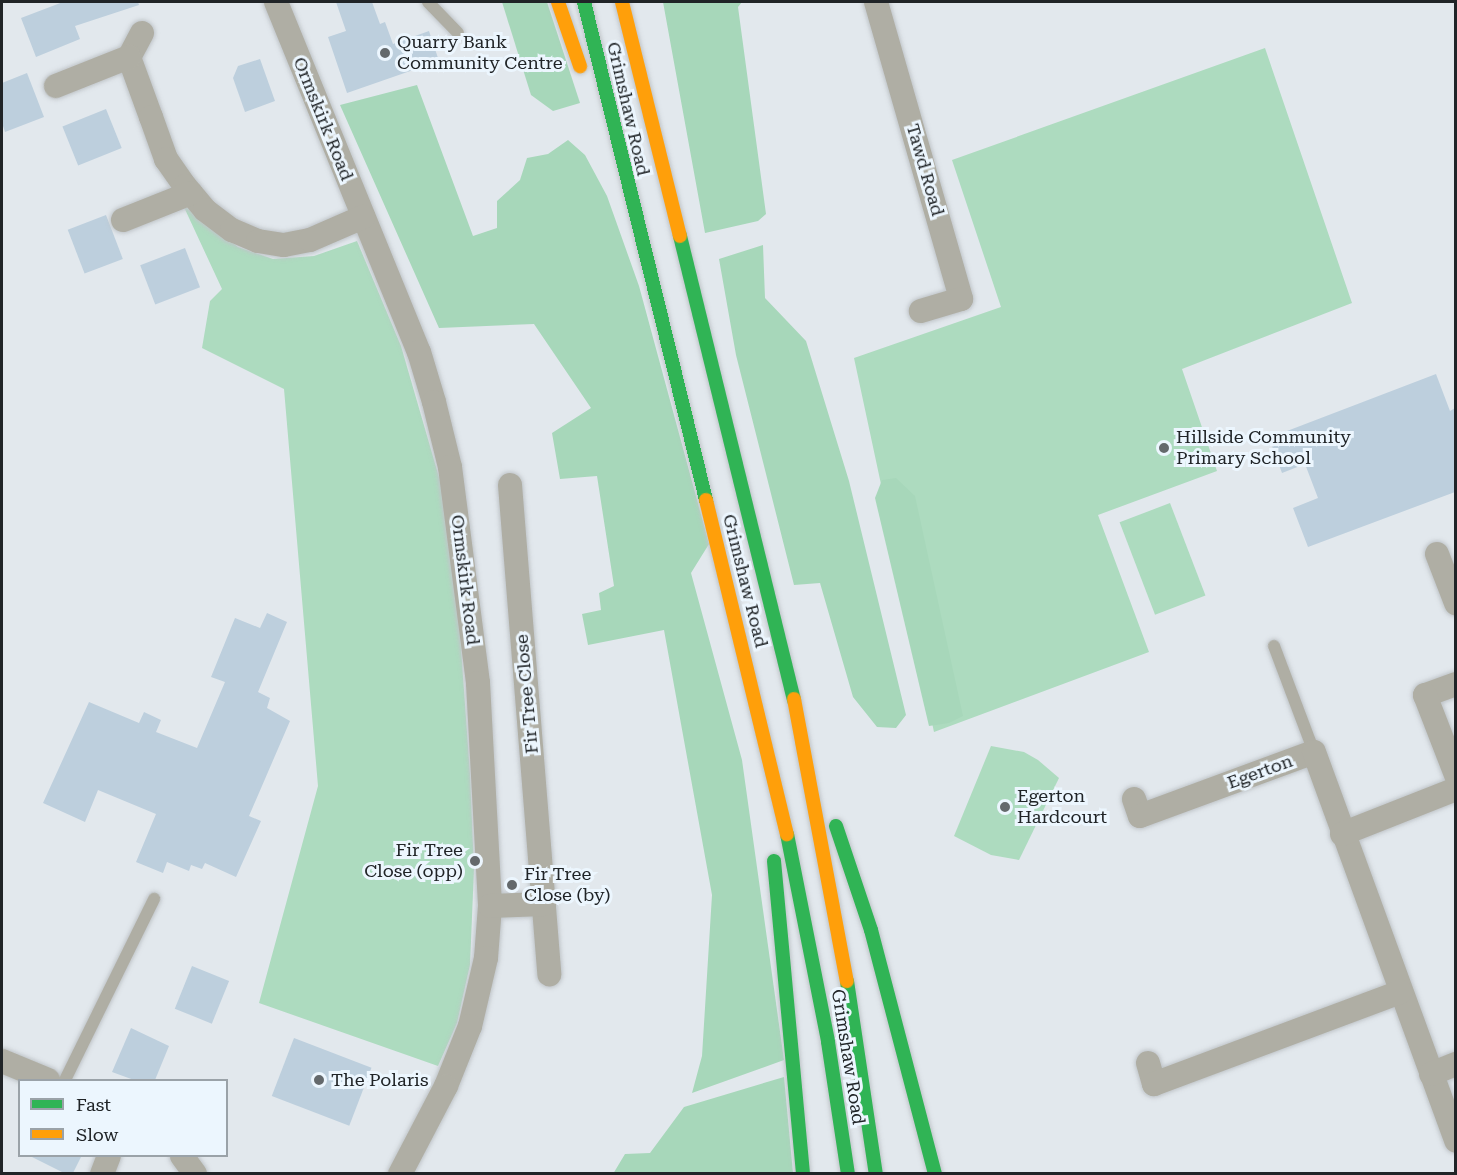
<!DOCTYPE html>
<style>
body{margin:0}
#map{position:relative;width:1457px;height:1175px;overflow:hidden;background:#e2e8ed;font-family:"Roboto Serif",serif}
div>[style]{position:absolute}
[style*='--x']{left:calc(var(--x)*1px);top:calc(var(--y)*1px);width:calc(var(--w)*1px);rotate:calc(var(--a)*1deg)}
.green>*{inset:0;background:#addbbf;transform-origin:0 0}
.forest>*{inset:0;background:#a7d7ba}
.building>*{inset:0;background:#bdcfdd;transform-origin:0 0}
.roads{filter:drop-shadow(0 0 2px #c0c5c9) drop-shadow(0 0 2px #c0c5c9)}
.lane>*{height:12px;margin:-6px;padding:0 6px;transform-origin:6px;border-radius:6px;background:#afaea4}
.street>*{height:24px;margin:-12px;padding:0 12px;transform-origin:12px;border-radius:12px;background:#afaea4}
.fast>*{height:14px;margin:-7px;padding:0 7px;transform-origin:7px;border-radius:7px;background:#30b455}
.slow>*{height:14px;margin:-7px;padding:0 7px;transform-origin:7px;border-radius:7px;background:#ff9f0a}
.dots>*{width:16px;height:16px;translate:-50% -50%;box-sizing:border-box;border:3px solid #ecf6fe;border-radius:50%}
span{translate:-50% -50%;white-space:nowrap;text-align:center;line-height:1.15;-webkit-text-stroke:6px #ecf6fe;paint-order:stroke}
.poi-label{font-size:18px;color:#202427}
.left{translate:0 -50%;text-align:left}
.right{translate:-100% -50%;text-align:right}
.street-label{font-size:18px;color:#202427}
.frame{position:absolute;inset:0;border:3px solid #202427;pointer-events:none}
.legend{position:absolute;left:18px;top:1079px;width:210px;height:78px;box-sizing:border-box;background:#ecf6fe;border:2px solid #9aa2a8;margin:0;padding:8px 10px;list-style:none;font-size:18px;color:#202427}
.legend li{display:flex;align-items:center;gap:12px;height:30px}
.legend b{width:30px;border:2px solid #9aa2a8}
</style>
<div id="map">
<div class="green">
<div style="clip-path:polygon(1265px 48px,1352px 303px,1182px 369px,1217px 471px,1098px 515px,1149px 652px,934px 732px,854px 358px,1001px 307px,952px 160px)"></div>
<div style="clip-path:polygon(183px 205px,238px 247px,273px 259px,314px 256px,357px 241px,401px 346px,443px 491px,459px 620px,470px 774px,474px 869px,470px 965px,457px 1023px,438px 1066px,259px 1003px,318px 786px,284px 389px,202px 348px,210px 301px,222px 289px)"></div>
<div style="left:1170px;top:503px;width:99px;height:54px;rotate:69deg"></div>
<div style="clip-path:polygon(991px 746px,1024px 752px,1038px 760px,1059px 778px,1019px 860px,991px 855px,954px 836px)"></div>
</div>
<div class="forest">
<div style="clip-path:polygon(502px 2px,547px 2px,580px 103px,553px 111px,531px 95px)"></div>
<div style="clip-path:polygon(663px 2px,742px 2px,738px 7px,766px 214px,758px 221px,705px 233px)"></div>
<div style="clip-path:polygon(417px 85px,473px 236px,497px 228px,497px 201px,520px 180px,527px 158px,548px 154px,568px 140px,585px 155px,607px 196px,639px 286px,709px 544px,691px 573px,742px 760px,784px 1060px,692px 1093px,702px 1056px,712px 895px,664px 630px,588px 645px,582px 614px,601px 610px,599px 593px,614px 586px,597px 476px,560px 479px,552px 433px,591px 408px,534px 324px,439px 328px,340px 105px)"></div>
<div style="clip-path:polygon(763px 245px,765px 298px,806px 341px,849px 481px,906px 715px,896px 728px,877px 727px,853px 697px,820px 583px,794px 585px,736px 355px,719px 259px)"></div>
<div style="clip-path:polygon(896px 478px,915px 496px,963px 716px,949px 723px,929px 726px,875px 498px,882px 480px)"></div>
<div style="clip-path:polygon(784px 1077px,793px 1173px,613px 1174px,625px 1154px,650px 1153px,684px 1107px)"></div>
</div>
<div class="building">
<div style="clip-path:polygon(63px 2px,138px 2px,139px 5px,75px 26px,80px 39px,36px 57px,21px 18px)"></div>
<div style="clip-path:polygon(336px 2px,372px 2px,380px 24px,385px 22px,393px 44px,429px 31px,439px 61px,347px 93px,328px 37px,346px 31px)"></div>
<div style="clip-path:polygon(260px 59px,275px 101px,245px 112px,233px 78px,238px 66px)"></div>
<div style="clip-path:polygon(27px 73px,44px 117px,5px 132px,2px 123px,2px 83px)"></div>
<div style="left:106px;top:109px;width:42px;height:47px;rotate:68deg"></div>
<div style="left:106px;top:215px;width:47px;height:41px;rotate:69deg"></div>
<div style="left:185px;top:248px;width:42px;height:48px;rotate:69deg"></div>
<div style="clip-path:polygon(1436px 374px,1450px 411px,1455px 408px,1455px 492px,1308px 547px,1293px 508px,1318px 498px,1305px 464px,1282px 473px,1269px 438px)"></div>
<div style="clip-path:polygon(267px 613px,287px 622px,258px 692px,270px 698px,267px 708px,290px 721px,249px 816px,261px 821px,236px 877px,205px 863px,202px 869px,191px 865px,189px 871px,167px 862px,163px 873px,136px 862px,156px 814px,98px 790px,85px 822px,43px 803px,89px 702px,139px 723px,144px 712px,161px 720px,156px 732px,197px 748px,225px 682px,211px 677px,235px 618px,260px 628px)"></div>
<div style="left:192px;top:966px;width:40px;height:46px;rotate:22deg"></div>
<div style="clip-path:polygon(131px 1028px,169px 1046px,155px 1080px,134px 1080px,112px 1072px)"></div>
<div style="left:294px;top:1038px;width:83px;height:62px;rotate:21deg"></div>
<div style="clip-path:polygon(28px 1155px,82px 1155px,73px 1173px,64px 1173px)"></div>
</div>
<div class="roads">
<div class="lane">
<div style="--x:428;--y:2;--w:43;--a:45.9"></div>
<div style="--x:1274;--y:646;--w:113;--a:69.3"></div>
<div style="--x:65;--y:1080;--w:202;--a:-63.8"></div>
</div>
<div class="street">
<div style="--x:276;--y:2;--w:378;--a:67.8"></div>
<div style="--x:419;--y:352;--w:52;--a:73.3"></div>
<div style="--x:434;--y:402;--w:67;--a:76.2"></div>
<div style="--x:450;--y:467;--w:218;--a:82.6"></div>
<div style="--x:478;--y:683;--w:223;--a:86.9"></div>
<div style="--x:490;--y:906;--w:52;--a:94.4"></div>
<div style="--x:486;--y:958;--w:70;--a:103.2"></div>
<div style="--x:470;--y:1026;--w:65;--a:111.8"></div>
<div style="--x:446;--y:1086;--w:99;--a:117.6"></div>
<div style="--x:876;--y:2;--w:309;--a:74"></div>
<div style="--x:961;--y:299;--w:42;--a:163.3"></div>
<div style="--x:142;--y:33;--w:27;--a:118"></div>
<div style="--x:129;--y:57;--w:64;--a:69.9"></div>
<div style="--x:151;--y:117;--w:45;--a:70.3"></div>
<div style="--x:166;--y:159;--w:33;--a:55"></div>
<div style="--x:185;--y:186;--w:31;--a:50"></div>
<div style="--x:205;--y:210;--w:34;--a:37"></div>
<div style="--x:232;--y:230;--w:28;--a:23"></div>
<div style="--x:258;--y:241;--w:26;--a:9"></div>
<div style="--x:284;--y:245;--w:26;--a:-11"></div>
<div style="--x:310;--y:240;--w:58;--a:-23.5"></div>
<div style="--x:56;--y:86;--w:79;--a:-21.7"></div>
<div style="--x:123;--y:220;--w:73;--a:-21.7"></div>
<div style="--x:510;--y:485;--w:491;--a:85.4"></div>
<div style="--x:1437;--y:554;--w:53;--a:68.8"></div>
<div style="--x:1456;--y:684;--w:33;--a:160"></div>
<div style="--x:1425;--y:695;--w:86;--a:68.8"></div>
<div style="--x:1134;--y:799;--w:18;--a:71"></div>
<div style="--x:1140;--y:816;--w:185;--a:-20.2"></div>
<div style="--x:1314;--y:752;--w:414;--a:69.9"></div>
<div style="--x:1342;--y:834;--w:123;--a:-21.5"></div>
<div style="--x:490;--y:906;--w:54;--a:-2.1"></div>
<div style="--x:2;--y:1061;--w:50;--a:22.4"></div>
<div style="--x:1148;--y:1063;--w:22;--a:74"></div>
<div style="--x:1154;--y:1084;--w:263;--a:-20.5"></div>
<div style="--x:1431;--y:1074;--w:27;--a:-22"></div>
<div style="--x:182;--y:1156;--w:22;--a:54"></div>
<div style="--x:102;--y:1174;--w:19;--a:-69"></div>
</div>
<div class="fast">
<div style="--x:584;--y:2;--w:513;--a:76.23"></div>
<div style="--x:680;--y:236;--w:477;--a:76.2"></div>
<div style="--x:836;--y:826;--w:110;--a:71.4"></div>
<div style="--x:871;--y:930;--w:252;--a:75.3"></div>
<div style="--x:787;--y:834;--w:212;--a:78.8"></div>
<div style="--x:828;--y:1042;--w:134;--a:81.4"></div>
<div style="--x:774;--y:861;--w:314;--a:84.7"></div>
<div style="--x:847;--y:981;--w:195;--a:81.5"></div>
</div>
<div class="slow">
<div style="--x:558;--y:2;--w:68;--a:71"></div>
<div style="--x:622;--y:2;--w:241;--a:76.1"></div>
<div style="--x:706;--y:500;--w:344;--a:76.4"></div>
<div style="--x:794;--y:699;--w:287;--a:79.4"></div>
</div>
</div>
<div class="dots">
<div style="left:385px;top:53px;background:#64696c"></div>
<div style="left:1164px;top:448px;background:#64696c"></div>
<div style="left:1005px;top:807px;background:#64696c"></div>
<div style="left:475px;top:861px;background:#64696c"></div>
<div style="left:512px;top:885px;background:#64696c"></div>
<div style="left:319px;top:1080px;background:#64696c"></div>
</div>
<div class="poi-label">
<span class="left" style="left:397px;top:53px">Quarry Bank<br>Community Centre</span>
<span class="left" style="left:1176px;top:448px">Hillside Community<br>Primary School</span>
<span class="left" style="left:1017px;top:807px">Egerton<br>Hardcourt</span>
<span class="right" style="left:463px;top:861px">Fir Tree<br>Close (opp)</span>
<span class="left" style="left:524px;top:885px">Fir Tree<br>Close (by)</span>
<span class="left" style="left:331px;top:1080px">The Polaris</span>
</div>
<div class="street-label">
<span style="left:628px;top:109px;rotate:77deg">Grimshaw Road</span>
<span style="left:323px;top:119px;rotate:68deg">Ormskirk Road</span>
<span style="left:925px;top:170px;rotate:74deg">Tawd Road</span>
<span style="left:465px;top:580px;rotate:83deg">Ormskirk Road</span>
<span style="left:745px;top:581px;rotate:76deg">Grimshaw Road</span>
<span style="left:527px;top:694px;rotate:-95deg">Fir Tree Close</span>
<span style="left:1260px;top:772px;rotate:-20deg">Egerton</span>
<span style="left:848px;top:1057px;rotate:81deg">Grimshaw Road</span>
</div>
<div class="frame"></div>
<ul class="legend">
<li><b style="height:8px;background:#30b455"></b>Fast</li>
<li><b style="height:8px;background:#ff9f0a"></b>Slow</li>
</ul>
</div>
